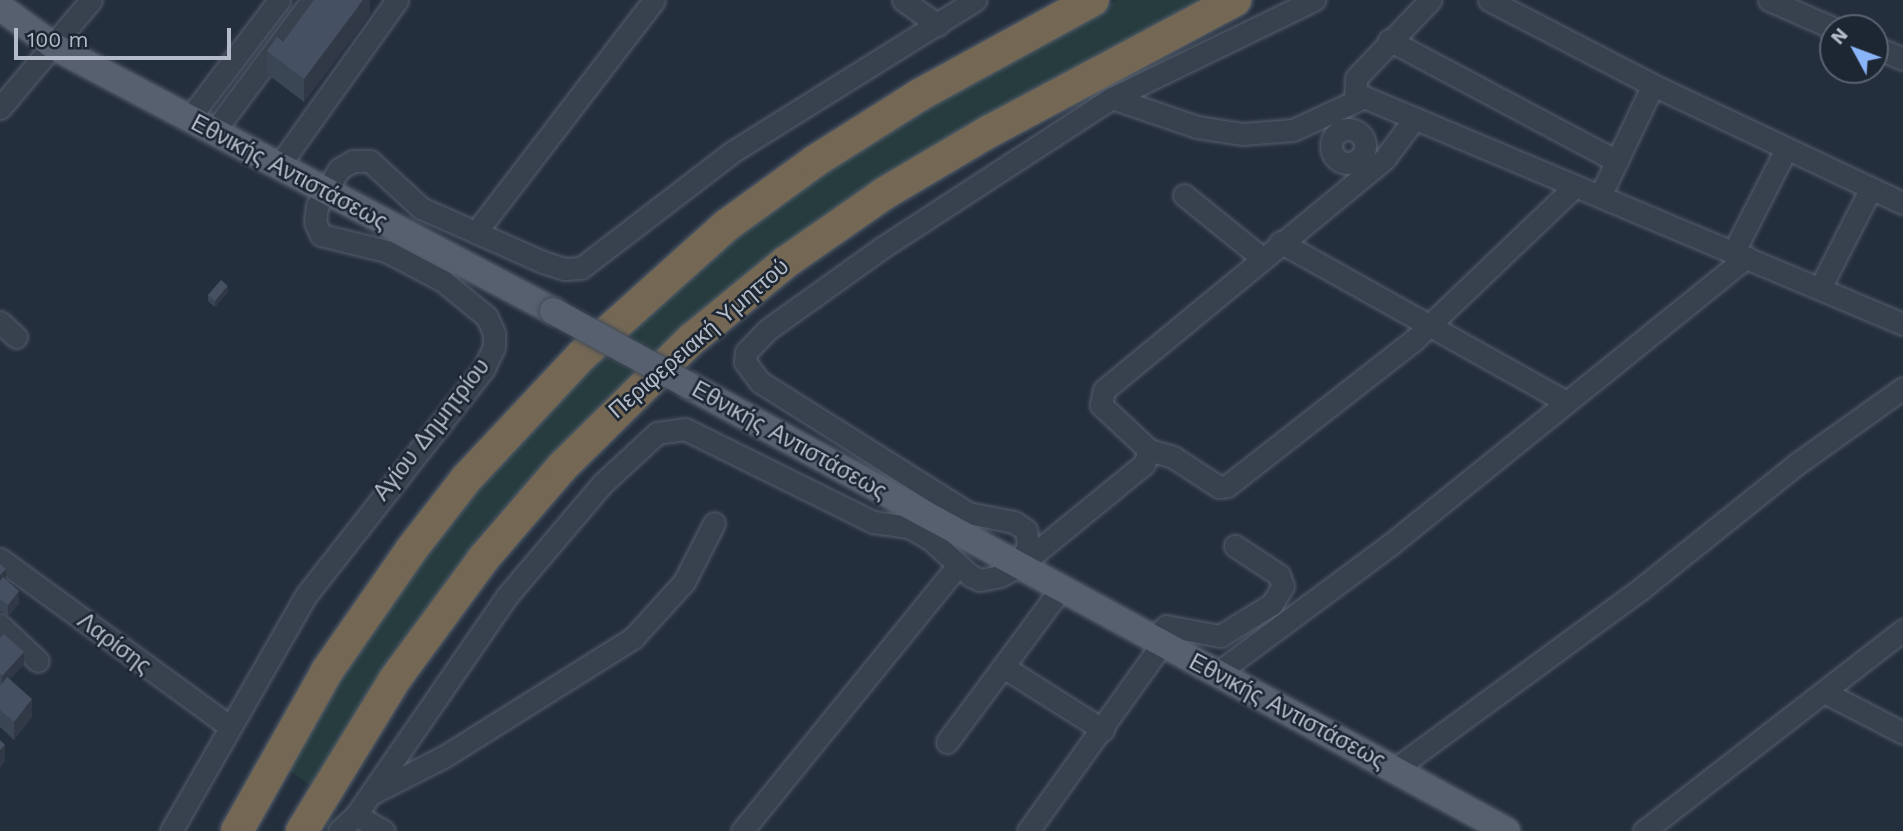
<!DOCTYPE html>
<meta charset="utf-8">
<style>
body{margin:0}
#map{position:relative;width:1903px;height:831px;overflow:hidden;background:#242f3e;font-family:"Work Sans",sans-serif}
div>[style]{position:absolute}
[style*='--x']{left:calc(var(--x)*1px);top:calc(var(--y)*1px);width:calc(var(--w)*1px);rotate:calc(var(--a)*1deg)}
.green>*{inset:0;background:#263c3f}
.roads{filter:drop-shadow(0 0 2px #565f6c) drop-shadow(0 0 2px #565f6c)}
.minor>*{height:21px;margin:-10.5px;padding:0 10.5px;transform-origin:10.5px;border-radius:10.5px;background:#38414e}
.minor>.ring{margin:-10.5px;padding:0;box-sizing:content-box;background:none;border:21px solid #38414e;border-radius:50%}
.major>*{height:26px;margin:-13px;padding:0 13px;transform-origin:13px;border-radius:13px;background:#56606e}
.highway>*{height:32px;margin:-16px;padding:0 16px;transform-origin:16px;border-radius:16px;background:#746855}
.bridges{filter:drop-shadow(0 0 2px #414a57) drop-shadow(0 0 2px #414a57)}
.major-bridge>*{height:26px;margin:-13px;padding:0 13px;transform-origin:13px;border-radius:13px;background:#56606e}
.wall>*{inset:0;background:#3b4654}
.shaded-wall>*{inset:0;background:#303945}
.building>*{inset:0;background:#455162;transform-origin:0 0}
span{translate:-50% -50%;white-space:nowrap;text-align:center;line-height:1.15;-webkit-text-stroke:5px #1d2633;paint-order:stroke}
.street-label{font-size:23px;color:#b4bcc9}
.north{position:absolute;left:1819px;top:14px;width:70px;height:70px;box-sizing:border-box;background:#1d2633;border:2px solid #59626f;border-radius:50%;rotate:311deg;font-size:19px;font-weight:700;line-height:28px;text-align:center;color:#b4bcc9}
.north::after{content:'';display:block;margin:auto;width:24px;height:32px;background:#8ab4f8;clip-path:polygon(50% 0,100% 100%,50% 72%,0 100%)}
.scale{position:absolute;left:14px;top:28px;width:217px;height:32px;box-sizing:border-box;border:4px solid #b4bcc9;border-top:0;padding-left:9px;font-size:21px;line-height:24px;white-space:nowrap;color:#b4bcc9;-webkit-text-stroke:5px #1d2633;paint-order:stroke}
</style>
<div id="map">
<div class="green">
<div style="clip-path:polygon(1117px 0,1204px 0,904px 165px,820px 218px,743px 277px,606px 399px,488px 525px,393px 654px,310px 786px,284px 766px,320px 705px,461px 507px,643px 312px,788px 194px,964px 83px)"></div>
</div>
<div class="roads">
<div class="minor">
<div style="--x:903;--y:0;--w:43;--a:35.5"></div>
<div style="--x:1489;--y:0;--w:185;--a:27.4"></div>
<div style="--x:1653;--y:85;--w:276;--a:25.3"></div>
<div style="--x:1769;--y:0;--w:70;--a:23.6"></div>
<div style="--x:1389;--y:40;--w:258;--a:28"></div>
<div style="--x:1875;--y:47;--w:30;--a:23"></div>
<div style="--x:1112;--y:98;--w:90;--a:18.8"></div>
<div style="--x:1197;--y:127;--w:47;--a:8.7"></div>
<div style="--x:1243;--y:134;--w:50;--a:-4.6"></div>
<div style="--x:1293;--y:130;--w:78;--a:-24.9"></div>
<div style="--x:1364;--y:97;--w:585;--a:22.84"></div>
<div style="--x:1355;--y:100;--w:22;--a:-87"></div>
<div style="--x:1356;--y:78;--w:108;--a:-46.5"></div>
<div style="--x:0;--y:108;--w:141;--a:-49.9"></div>
<div style="--x:188;--y:120;--w:151;--a:-52.8"></div>
<div class="ring" style="left:1331px;top:129px;width:13px;height:13px"></div>
<div style="--x:213;--y:133;--w:166;--a:-53.3"></div>
<div style="--x:278;--y:167;--w:205;--a:-54.5"></div>
<div style="--x:1184;--y:195;--w:100;--a:38.9"></div>
<div style="--x:1600;--y:196;--w:123;--a:-64.5"></div>
<div style="--x:476;--y:232;--w:292;--a:-52.5"></div>
<div style="--x:1280;--y:242;--w:326;--a:29.2"></div>
<div style="--x:1734;--y:251;--w:114;--a:-63"></div>
<div style="--x:1820;--y:288;--w:112;--a:-63"></div>
<div style="--x:0;--y:322;--w:22;--a:43"></div>
<div style="--x:1149;--y:450;--w:25;--a:16"></div>
<div style="--x:1173;--y:457;--w:55;--a:33.1"></div>
<div style="--x:1219;--y:487;--w:8;--a:-7"></div>
<div style="--x:1227;--y:486;--w:239;--a:-38"></div>
<div style="--x:1415;--y:339;--w:221;--a:-43.7"></div>
<div style="--x:0;--y:559;--w:283;--a:36.1"></div>
<div style="--x:1019;--y:565;--w:21;--a:-65"></div>
<div style="--x:1028;--y:546;--w:16;--a:-97"></div>
<div style="--x:1026;--y:530;--w:14;--a:-146"></div>
<div style="--x:1014;--y:522;--w:47;--a:-168.9"></div>
<div style="--x:968;--y:513;--w:246;--a:-147.8"></div>
<div style="--x:760;--y:382;--w:25;--a:-127"></div>
<div style="--x:745;--y:362;--w:10;--a:-84"></div>
<div style="--x:746;--y:352;--w:30;--a:-46"></div>
<div style="--x:767;--y:330;--w:143;--a:-35.6"></div>
<div style="--x:883;--y:247;--w:273;--a:-33.1"></div>
<div style="--x:1112;--y:98;--w:225;--a:-25.9"></div>
<div style="--x:0;--y:625;--w:52;--a:43.5"></div>
<div style="--x:1153;--y:640;--w:19;--a:-47"></div>
<div style="--x:1166;--y:626;--w:55;--a:10.5"></div>
<div style="--x:1220;--y:636;--w:61;--a:-31.6"></div>
<div style="--x:1272;--y:604;--w:21;--a:-59"></div>
<div style="--x:1283;--y:586;--w:12;--a:-110"></div>
<div style="--x:1279;--y:575;--w:53;--a:-146.6"></div>
<div style="--x:1005;--y:668;--w:116;--a:32.3"></div>
<div style="--x:1216;--y:674;--w:218;--a:-36.6"></div>
<div style="--x:1391;--y:544;--w:457;--a:-38.9"></div>
<div style="--x:1824;--y:692;--w:89;--a:27.4"></div>
<div style="--x:947;--y:742;--w:189;--a:-53.4"></div>
<div style="--x:1395;--y:769;--w:306;--a:-36.2"></div>
<div style="--x:1642;--y:588;--w:200;--a:-38.7"></div>
<div style="--x:1798;--y:463;--w:129;--a:-35.5"></div>
<div style="--x:371;--y:794;--w:83;--a:-27.2"></div>
<div style="--x:445;--y:756;--w:222;--a:-32.1"></div>
<div style="--x:633;--y:638;--w:76;--a:-47.7"></div>
<div style="--x:684;--y:582;--w:66;--a:-63"></div>
<div style="--x:356;--y:815;--w:32;--a:30"></div>
<div style="--x:171;--y:831;--w:273;--a:-60.2"></div>
<div style="--x:307;--y:594;--w:287;--a:-51.9"></div>
<div style="--x:484;--y:368;--w:23;--a:-65"></div>
<div style="--x:494;--y:347;--w:14;--a:-90"></div>
<div style="--x:494;--y:333;--w:17;--a:-114"></div>
<div style="--x:487;--y:317;--w:57;--a:-140.7"></div>
<div style="--x:443;--y:281;--w:64;--a:-152.2"></div>
<div style="--x:386;--y:251;--w:67;--a:-166.2"></div>
<div style="--x:321;--y:235;--w:14;--a:-115"></div>
<div style="--x:315;--y:222;--w:16;--a:-83"></div>
<div style="--x:317;--y:206;--w:43;--a:-59.3"></div>
<div style="--x:339;--y:169;--w:16;--a:-30"></div>
<div style="--x:353;--y:161;--w:17;--a:0"></div>
<div style="--x:370;--y:161;--w:69;--a:42.7"></div>
<div style="--x:421;--y:208;--w:133;--a:23.9"></div>
<div style="--x:543;--y:262;--w:22;--a:18"></div>
<div style="--x:564;--y:269;--w:17;--a:-3"></div>
<div style="--x:581;--y:268;--w:190;--a:-37.5"></div>
<div style="--x:732;--y:152;--w:287;--a:-32"></div>
<div style="--x:339;--y:831;--w:23;--a:-43"></div>
<div style="--x:356;--y:815;--w:266;--a:-55.4"></div>
<div style="--x:507;--y:596;--w:148;--a:-49.7"></div>
<div style="--x:603;--y:483;--w:74;--a:-42.8"></div>
<div style="--x:657;--y:433;--w:28;--a:-8"></div>
<div style="--x:685;--y:429;--w:210;--a:26.3"></div>
<div style="--x:873;--y:522;--w:36;--a:8"></div>
<div style="--x:909;--y:527;--w:24;--a:30"></div>
<div style="--x:930;--y:539;--w:55;--a:42.1"></div>
<div style="--x:971;--y:576;--w:10;--a:24"></div>
<div style="--x:980;--y:580;--w:20;--a:-11"></div>
<div style="--x:1000;--y:576;--w:20;--a:-27"></div>
<div style="--x:1018;--y:567;--w:163;--a:-39.3"></div>
<div style="--x:1144;--y:464;--w:15;--a:-70"></div>
<div style="--x:1149;--y:450;--w:66;--a:-136.8"></div>
<div style="--x:1101;--y:405;--w:15;--a:-79"></div>
<div style="--x:1104;--y:390;--w:364;--a:-39.5"></div>
<div style="--x:1385;--y:158;--w:50;--a:-53.1"></div>
<div style="--x:742;--y:831;--w:341;--a:-50.9"></div>
<div style="--x:1028;--y:831;--w:229;--a:-54.4"></div>
<div style="--x:1644;--y:831;--w:328;--a:-37.8"></div>
</div>
<div class="major">
<div style="--x:0;--y:7;--w:68;--a:36"></div>
<div style="--x:55;--y:47;--w:564;--a:27.93"></div>
<div style="--x:690;--y:386;--w:930;--a:28.58"></div>
</div>
<div class="highway">
<div style="--x:237;--y:831;--w:184;--a:-60.6"></div>
<div style="--x:327;--y:671;--w:147;--a:-55.2"></div>
<div style="--x:411;--y:550;--w:90;--a:-52.2"></div>
<div style="--x:466;--y:479;--w:170;--a:-46.9"></div>
<div style="--x:582;--y:355;--w:195;--a:-41.9"></div>
<div style="--x:727;--y:225;--w:109;--a:-36"></div>
<div style="--x:815;--y:161;--w:125;--a:-32.3"></div>
<div style="--x:921;--y:94;--w:196;--a:-28.7"></div>
<div style="--x:302;--y:831;--w:178;--a:-58.5"></div>
<div style="--x:395;--y:679;--w:149;--a:-53.7"></div>
<div style="--x:483;--y:559;--w:121;--a:-49.3"></div>
<div style="--x:562;--y:467;--w:182;--a:-44.6"></div>
<div style="--x:692;--y:339;--w:122;--a:-39.3"></div>
<div style="--x:786;--y:262;--w:121;--a:-34.9"></div>
<div style="--x:885;--y:193;--w:122;--a:-30.6"></div>
<div style="--x:990;--y:131;--w:278;--a:-28.1"></div>
</div>
</div>
<div class="bridges">
<div class="major-bridge">
<div style="--x:553;--y:311;--w:156;--a:28.7"></div>
</div>
</div>
<div class="wall">
<div style="clip-path:polygon(370px 0,370px 14px,304px 102px,267px 74px,267px 51px,283px 42px)"></div>
<div style="clip-path:polygon(228px 292px,215px 307px,208px 301px,208px 295px)"></div>
<div style="clip-path:polygon(0 564px,6px 580px,19px 603px,8px 617px,0 611px)"></div>
<div style="clip-path:polygon(0 638px,24px 664px,10px 679px,32px 717px,14px 740px,0 727px)"></div>
</div>
<div class="shaded-wall">
<div style="clip-path:polygon(363px 0,370px 0,370px 14px,304px 102px,304px 79px)"></div>
<div style="clip-path:polygon(228px 286px,228px 292px,215px 307px,215px 301px)"></div>
<div style="clip-path:polygon(6px 569px,6px 581px,0 587px,0 575px)"></div>
<div style="clip-path:polygon(19px 591px,19px 603px,8px 617px,8px 605px)"></div>
<div style="clip-path:polygon(24px 652px,24px 664px,2px 687px,2px 676px)"></div>
<div style="clip-path:polygon(32px 699px,32px 717px,14px 740px,14px 722px)"></div>
<div style="clip-path:polygon(5px 745px,5px 762px,0 768px,0 750px)"></div>
</div>
<div class="building">
<div style="clip-path:polygon(314px 0,363px 0,304px 79px,267px 51px,277px 37px,283px 42px)"></div>
<div style="left:221px;top:280px;width:9px;height:20px;rotate:41deg"></div>
<div style="clip-path:polygon(0 564px,6px 569px,0 575px)"></div>
<div style="clip-path:polygon(3px 577px,19px 591px,8px 605px,0 599px,0 581px)"></div>
<div style="clip-path:polygon(4px 634px,24px 652px,2px 676px,0 673px,0 638px)"></div>
<div style="clip-path:polygon(7px 677px,32px 699px,14px 722px,0 710px,0 686px)"></div>
<div style="clip-path:polygon(0 740px,5px 745px,0 750px)"></div>
</div>
<div class="street-label">
<span style="left:289px;top:173px;rotate:28deg">Εθνικής Αντιστάσεως</span>
<span style="left:699px;top:339px;rotate:-41deg">Περιφερειακή Υμηττού</span>
<span style="left:432px;top:430px;rotate:-52deg">Αγίου Δημητρίου</span>
<span style="left:789px;top:441px;rotate:29deg">Εθνικής Αντιστάσεως</span>
<span style="left:114px;top:644px;rotate:37deg">Λαρίσης</span>
<span style="left:1287px;top:712px;rotate:28deg">Εθνικής Αντιστάσεως</span>
</div>
<div class="north">N</div>
<div class="scale">100 m</div>
</div>
